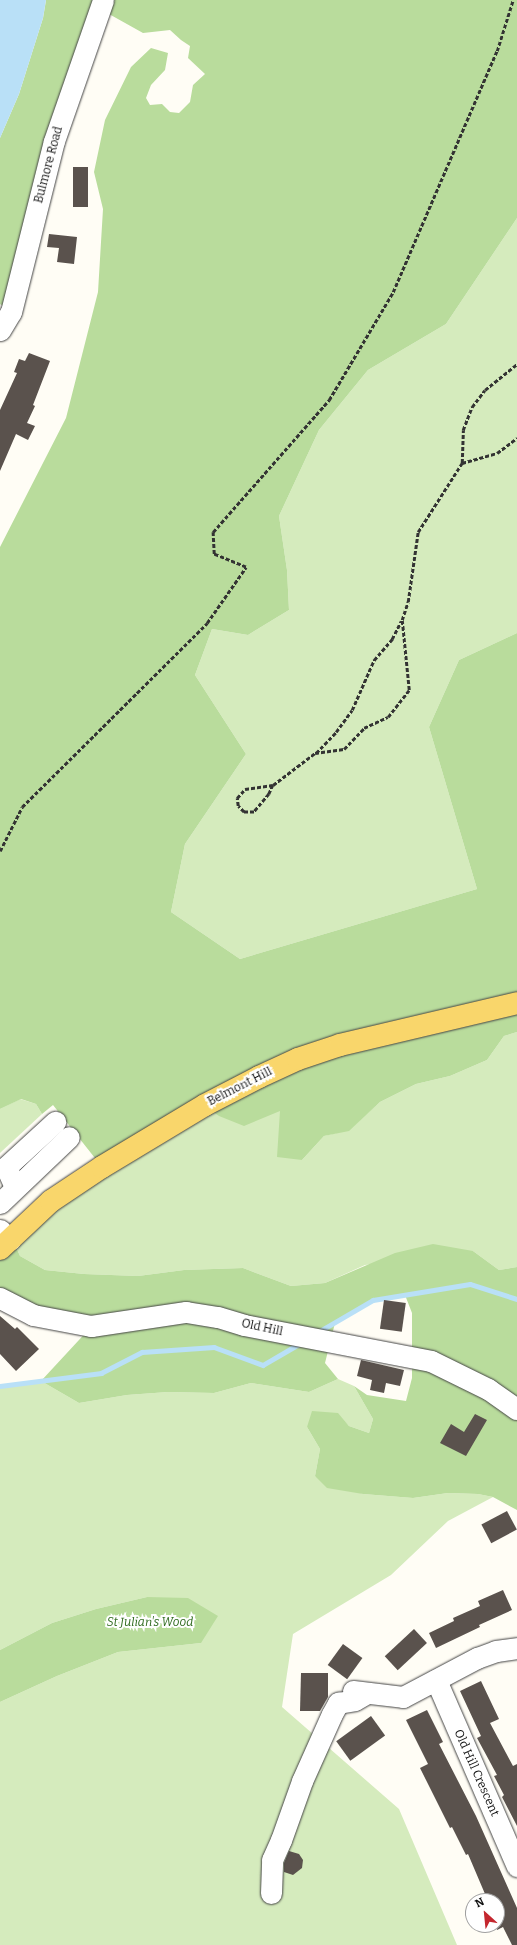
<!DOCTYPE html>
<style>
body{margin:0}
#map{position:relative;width:517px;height:1945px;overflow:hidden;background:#fffdf5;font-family:Bitter,serif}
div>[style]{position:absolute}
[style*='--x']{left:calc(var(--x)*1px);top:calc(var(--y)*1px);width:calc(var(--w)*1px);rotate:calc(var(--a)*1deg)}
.green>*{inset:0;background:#d5ebbd}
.forest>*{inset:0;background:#b9dc9c}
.water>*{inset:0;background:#b9e0f7}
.stream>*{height:4.5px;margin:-2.25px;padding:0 2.25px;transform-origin:2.25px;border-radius:2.25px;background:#b9e0f7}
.building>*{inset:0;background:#5a524d;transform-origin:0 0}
.path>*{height:2.5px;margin-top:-1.25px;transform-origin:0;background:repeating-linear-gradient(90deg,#333 0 4px,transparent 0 6px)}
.roads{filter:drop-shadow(0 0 1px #444) drop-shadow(0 0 1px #444)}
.minor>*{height:21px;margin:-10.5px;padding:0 10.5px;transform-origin:10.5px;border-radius:10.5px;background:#fff}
.major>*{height:22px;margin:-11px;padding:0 11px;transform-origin:11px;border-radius:11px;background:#f9d66b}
span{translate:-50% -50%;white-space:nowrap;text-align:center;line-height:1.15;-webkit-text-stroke:4px #fff;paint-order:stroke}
.street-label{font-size:12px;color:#111}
.park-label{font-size:12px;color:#2f6b1f;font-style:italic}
.north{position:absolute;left:465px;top:1893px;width:40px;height:40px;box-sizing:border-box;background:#fff;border:1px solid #a0a0a0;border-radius:50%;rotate:333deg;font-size:11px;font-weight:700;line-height:16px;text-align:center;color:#111}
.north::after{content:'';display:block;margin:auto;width:14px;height:18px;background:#c4262e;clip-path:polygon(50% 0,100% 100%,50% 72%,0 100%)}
</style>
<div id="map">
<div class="green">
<div style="clip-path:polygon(517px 218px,517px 633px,459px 660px,429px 727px,477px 889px,240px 959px,171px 912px,185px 844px,246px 754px,195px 675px,212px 629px,248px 635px,289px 610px,287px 570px,279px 516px,319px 430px,368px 370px,446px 324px)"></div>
<div style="clip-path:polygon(517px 1032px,517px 1267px,499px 1270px,473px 1251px,365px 1265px,325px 1283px,291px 1286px,243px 1268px,184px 1270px,138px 1276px,84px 1274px,45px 1270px,20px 1256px,12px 1238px,205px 1105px,280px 1111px,302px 1160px,324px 1136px,349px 1130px,380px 1102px,416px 1084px,450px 1076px,487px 1060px,504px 1036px)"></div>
<div style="clip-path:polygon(20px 1099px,36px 1104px,42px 1114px,0 1153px,0 1109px)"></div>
<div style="clip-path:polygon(338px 1379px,354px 1386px,373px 1419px,369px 1433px,349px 1426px,337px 1413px,307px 1427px,320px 1449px,315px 1476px,363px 1494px,413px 1498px,448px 1493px,478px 1494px,493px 1497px,448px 1521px,391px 1575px,293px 1634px,282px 1707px,399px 1809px,457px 1945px,0 1945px,0 1702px,57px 1676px,118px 1652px,201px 1643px,147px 1597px,96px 1609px,52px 1623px,0 1650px,0 1387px,41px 1381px,79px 1403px,127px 1395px,168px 1392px,214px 1393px,251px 1383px,309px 1392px)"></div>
</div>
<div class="forest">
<div style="clip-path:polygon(46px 0,517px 0,517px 218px,446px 324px,368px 370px,319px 430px,279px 516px,287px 570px,289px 610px,248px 635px,212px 629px,195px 675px,246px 754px,185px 844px,171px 912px,240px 959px,477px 889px,429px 727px,459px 660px,517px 633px,517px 1032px,504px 1036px,487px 1060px,450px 1076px,416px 1084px,380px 1102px,349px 1131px,324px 1136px,302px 1160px,277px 1157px,280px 1111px,244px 1126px,219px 1116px,205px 1106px,102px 1167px,53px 1105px,42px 1114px,36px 1104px,21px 1099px,0 1109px,0 547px,66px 418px,98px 292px,103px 209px,94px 172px,105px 120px,131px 67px,151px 48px,168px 53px,165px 70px,151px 85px,146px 98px,150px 105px,162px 104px,170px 112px,179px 113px,190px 102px,193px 85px,205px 74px,188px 58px,190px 46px,181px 40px,170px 30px,143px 33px,100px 9px,11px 312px,0 304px,0 138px,19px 94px,43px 18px)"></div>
<div style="clip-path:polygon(12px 1238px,20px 1256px,45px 1270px,84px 1274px,138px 1276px,184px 1270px,243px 1268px,291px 1286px,325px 1283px,395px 1253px,433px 1244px,473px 1251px,499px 1270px,517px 1267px,517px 1510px,493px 1497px,478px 1494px,448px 1493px,413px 1498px,363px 1494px,327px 1488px,315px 1476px,320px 1449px,307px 1427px,312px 1411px,338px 1413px,349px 1426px,369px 1433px,373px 1419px,354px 1386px,367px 1395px,406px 1401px,412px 1378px,412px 1313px,405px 1295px,373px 1300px,335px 1323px,325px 1363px,338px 1379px,309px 1392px,251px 1383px,214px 1393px,168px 1392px,127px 1395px,79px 1403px,41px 1381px,91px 1327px,0 1298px,0 1249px)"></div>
<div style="clip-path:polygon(147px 1597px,188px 1598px,218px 1616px,201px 1643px,118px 1652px,57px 1676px,0 1702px,0 1650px,52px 1623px,96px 1609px)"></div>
</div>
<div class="water">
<div style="clip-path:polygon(0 0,46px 0,43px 18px,19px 94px,0 138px)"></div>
</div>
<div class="stream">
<div style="--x:320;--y:1331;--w:61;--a:-30.3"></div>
<div style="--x:373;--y:1300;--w:98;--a:-9.4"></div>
<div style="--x:470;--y:1284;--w:49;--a:17.7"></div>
<div style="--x:0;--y:1386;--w:102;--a:-7.3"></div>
<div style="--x:101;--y:1373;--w:46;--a:-27.1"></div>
<div style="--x:142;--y:1352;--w:72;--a:-4"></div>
<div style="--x:214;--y:1347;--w:52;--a:20.2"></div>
<div style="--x:263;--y:1365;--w:42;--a:-30.3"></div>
</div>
<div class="building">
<div style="left:73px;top:167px;width:15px;height:40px"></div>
<div style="clip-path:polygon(49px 234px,77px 237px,74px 264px,57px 262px,59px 248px,47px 247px)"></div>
<div style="clip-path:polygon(29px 353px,50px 361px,33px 405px,35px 406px,27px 423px,35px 426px,28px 440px,16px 434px,0 471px,0 410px,17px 373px,14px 372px,19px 359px,25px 361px)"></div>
<div style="left:384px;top:1300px;width:22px;height:29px;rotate:8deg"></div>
<div style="clip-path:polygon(0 1316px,15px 1329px,17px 1327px,39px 1349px,16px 1371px,0 1354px)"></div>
<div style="clip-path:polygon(361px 1360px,404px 1370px,400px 1386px,386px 1383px,384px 1393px,370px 1390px,372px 1380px,357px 1376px)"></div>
<div style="clip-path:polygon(475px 1414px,487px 1420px,466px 1456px,440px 1443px,451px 1424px,464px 1432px)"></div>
<div style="left:507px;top:1511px;width:21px;height:29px;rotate:62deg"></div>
<div style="clip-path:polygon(503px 1590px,512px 1610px,479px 1625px,480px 1627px,436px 1648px,429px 1633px,454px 1621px,453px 1618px,480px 1606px,478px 1601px)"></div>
<div style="left:414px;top:1629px;width:19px;height:40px;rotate:47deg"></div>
<div style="left:343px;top:1644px;width:24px;height:26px;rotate:36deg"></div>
<div style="clip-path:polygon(301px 1673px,328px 1673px,328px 1697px,320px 1711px,300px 1711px)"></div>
<div style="clip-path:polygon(481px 1681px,499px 1719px,490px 1723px,513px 1766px,517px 1764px,517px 1826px,502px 1797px,504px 1795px,494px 1776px,497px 1775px,477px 1738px,481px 1736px,460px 1691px)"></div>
<div style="clip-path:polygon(427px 1710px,443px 1742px,439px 1744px,476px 1816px,517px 1908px,517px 1945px,512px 1945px,503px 1927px,497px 1930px,497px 1901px,488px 1901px,468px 1854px,466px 1855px,452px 1827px,450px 1828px,420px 1768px,428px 1764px,406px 1720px)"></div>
<div style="left:371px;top:1716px;width:24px;height:43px;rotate:54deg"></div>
<div style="clip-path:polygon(289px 1851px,299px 1854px,303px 1860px,302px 1868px,293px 1875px,284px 1872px,284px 1863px)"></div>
</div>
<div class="path">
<div style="--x:462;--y:463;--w:33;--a:-88"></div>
<div style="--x:463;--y:430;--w:25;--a:-69"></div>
<div style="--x:472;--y:407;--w:21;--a:-53"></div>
<div style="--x:485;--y:390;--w:41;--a:-39.1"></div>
<div style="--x:316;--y:753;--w:29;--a:-46"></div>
<div style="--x:336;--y:732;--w:27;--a:-54"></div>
<div style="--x:352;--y:710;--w:55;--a:-66.3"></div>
<div style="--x:374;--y:660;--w:28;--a:-49"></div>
<div style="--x:392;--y:639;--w:20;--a:-63"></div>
<div style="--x:273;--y:785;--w:10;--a:114"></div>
<div style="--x:269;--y:794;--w:23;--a:130"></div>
<div style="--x:254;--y:812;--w:10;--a:180"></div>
<div style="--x:244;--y:812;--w:8;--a:-135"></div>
<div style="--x:238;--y:806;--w:8;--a:-97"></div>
<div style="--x:237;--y:798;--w:12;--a:-48"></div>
<div style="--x:245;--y:789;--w:28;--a:-8"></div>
<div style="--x:273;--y:785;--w:53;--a:-37.3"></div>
<div style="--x:315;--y:753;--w:29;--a:-8"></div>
<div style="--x:344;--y:749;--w:29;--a:-46"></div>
<div style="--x:364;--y:728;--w:26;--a:-25"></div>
<div style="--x:388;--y:717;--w:34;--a:-52"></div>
<div style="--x:409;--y:690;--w:70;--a:-95.7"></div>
<div style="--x:402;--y:620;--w:19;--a:-72"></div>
<div style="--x:408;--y:602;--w:71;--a:-81.9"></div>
<div style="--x:418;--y:532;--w:82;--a:-57.5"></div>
<div style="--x:462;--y:463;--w:36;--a:-16"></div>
<div style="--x:497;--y:453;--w:25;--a:-37"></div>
<div style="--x:0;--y:851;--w:49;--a:-63.4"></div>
<div style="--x:22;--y:807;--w:261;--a:-44.8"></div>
<div style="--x:207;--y:623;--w:68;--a:-55.1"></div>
<div style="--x:246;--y:567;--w:35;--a:-158"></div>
<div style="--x:214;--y:554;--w:22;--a:-93"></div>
<div style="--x:213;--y:532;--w:176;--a:-48.7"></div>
<div style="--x:329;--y:400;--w:126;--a:-59.3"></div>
<div style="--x:393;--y:292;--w:262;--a:-66.7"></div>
<div style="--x:497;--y:51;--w:53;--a:-72.6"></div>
</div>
<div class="roads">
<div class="minor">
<div style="--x:0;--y:330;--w:21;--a:-59"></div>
<div style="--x:11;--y:312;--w:176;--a:-75.9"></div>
<div style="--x:54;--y:141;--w:149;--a:-70.8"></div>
<div style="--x:15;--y:1187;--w:22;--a:-114"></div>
<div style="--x:6;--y:1167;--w:67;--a:-42.6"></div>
<div style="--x:0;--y:1203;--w:95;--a:-43.7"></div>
<div style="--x:0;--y:1230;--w:14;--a:45"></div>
<div style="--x:0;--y:1298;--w:37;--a:27"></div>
<div style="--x:33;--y:1315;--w:59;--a:10.7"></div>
<div style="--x:91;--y:1326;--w:96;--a:-8.4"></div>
<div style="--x:186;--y:1312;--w:32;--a:9"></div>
<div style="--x:218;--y:1317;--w:27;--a:17"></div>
<div style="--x:244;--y:1325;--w:190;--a:10.9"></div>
<div style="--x:431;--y:1361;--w:64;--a:26.2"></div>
<div style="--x:488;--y:1389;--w:35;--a:35"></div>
<div style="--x:436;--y:1680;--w:203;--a:66.5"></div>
<div style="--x:353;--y:1691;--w:50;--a:6.8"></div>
<div style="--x:403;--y:1697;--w:84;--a:-27.8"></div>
<div style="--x:477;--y:1658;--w:20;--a:-20"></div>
<div style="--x:496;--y:1651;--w:21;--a:-8"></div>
<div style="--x:271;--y:1893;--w:33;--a:-88"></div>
<div style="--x:272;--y:1860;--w:22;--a:-66"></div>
<div style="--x:281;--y:1840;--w:63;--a:-70.4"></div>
<div style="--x:302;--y:1781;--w:73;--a:-65.9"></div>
<div style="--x:332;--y:1714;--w:13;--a:-61"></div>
<div style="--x:338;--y:1703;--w:17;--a:-10"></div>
<div style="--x:355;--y:1700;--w:14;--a:-30"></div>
</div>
<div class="major">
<div style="--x:0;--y:1249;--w:70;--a:-43.3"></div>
<div style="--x:51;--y:1201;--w:61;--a:-33.7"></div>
<div style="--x:102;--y:1167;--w:120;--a:-31"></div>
<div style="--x:205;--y:1105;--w:61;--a:-27.4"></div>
<div style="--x:259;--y:1077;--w:43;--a:-24.8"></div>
<div style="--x:298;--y:1059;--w:44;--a:-18.4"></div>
<div style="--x:340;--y:1045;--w:182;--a:-13.3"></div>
</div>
</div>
<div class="street-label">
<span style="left:49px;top:165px;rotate:-75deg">Bulmore Road</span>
<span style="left:240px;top:1087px;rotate:-27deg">Belmont Hill</span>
<span style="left:262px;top:1328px;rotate:12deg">Old Hill</span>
<span style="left:476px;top:1773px;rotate:66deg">Old Hill Crescent</span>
</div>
<div class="park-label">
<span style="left:150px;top:1623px">St Julian's Wood</span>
</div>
<div class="north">N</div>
</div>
